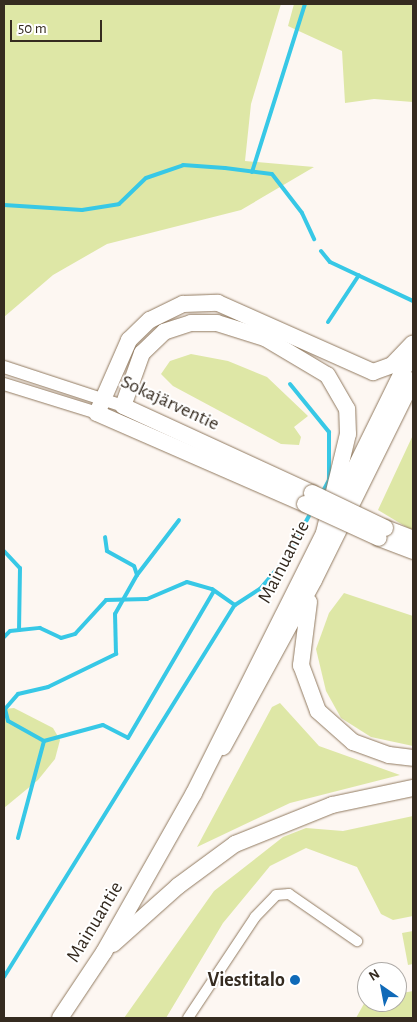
<!DOCTYPE html>
<meta charset="utf-8">
<style>
body{margin:0}
#map{position:relative;width:417px;height:1022px;overflow:hidden;background:#fdf7f2;font-family:"Alegreya Sans",sans-serif}
div>[style]{position:absolute}
[style*='--x']{left:calc(var(--x)*1px);top:calc(var(--y)*1px);width:calc(var(--w)*1px);rotate:calc(var(--a)*1deg)}
.green>*{inset:0;background:#dee7a6}
.stream>*{height:4px;margin:-2px;padding:0 2px;transform-origin:2px;border-radius:2px;background:#37c8e6}
.roads{filter:drop-shadow(0 0 1px #917a60) drop-shadow(0 0 1px #917a60)}
.minor>*{height:10px;margin:-5px;padding:0 5px;transform-origin:5px;border-radius:5px;background:#fff}
.tertiary>*{height:12px;margin:-6px;padding:0 6px;transform-origin:6px;border-radius:6px;background:#fff}
.primary>*{height:16px;margin:-8px;padding:0 8px;transform-origin:8px;border-radius:8px;background:#fff}
.trunk>*{height:16px;margin:-8px;padding:0 8px;transform-origin:8px;border-radius:8px;background:#fff}
.bridges{filter:drop-shadow(0 0 1px #917a60) drop-shadow(0 0 1px #917a60)}
.primary-bridge>*{height:16px;margin:-8px;padding:0 8px;transform-origin:8px;border-radius:8px;background:#fff}
.trunk-bridge>*{height:16px;margin:-8px;padding:0 8px;transform-origin:8px;border-radius:8px;background:#fff}
.dots>*{width:14px;height:14px;translate:-50% -50%;box-sizing:border-box;border:2px solid #fff;border-radius:50%}
span{translate:-50% -50%;white-space:nowrap;text-align:center;line-height:1.15;-webkit-text-stroke:4px #fff;paint-order:stroke}
.street-label{font-size:20px;color:#352b20}
.poi-label{font-size:20px;color:#352b20;font-weight:700}
.right{translate:-100% -50%;text-align:right}
.frame{position:absolute;inset:0;border:5px solid #352b20;pointer-events:none}
.north{position:absolute;left:357px;top:962px;width:50px;height:50px;box-sizing:border-box;background:#fff;border:1px solid #aeaaa6;border-radius:50%;rotate:327deg;font-size:14px;font-weight:700;line-height:20px;text-align:center;color:#352b20}
.north::after{content:'';display:block;margin:auto;width:18px;height:22px;background:#106ab8;clip-path:polygon(50% 0,100% 100%,50% 72%,0 100%)}
.scale{position:absolute;left:10px;top:20px;width:92px;height:22px;box-sizing:border-box;border:2px solid #352b20;border-top:0;padding-left:6px;font-size:15px;line-height:18px;white-space:nowrap;color:#352b20;-webkit-text-stroke:4px #fff;paint-order:stroke}
</style>
<div id="map">
<div class="green">
<div style="clip-path:polygon(4px 4px,281px 4px,251px 104px,245px 161px,314px 167px,241px 210px,107px 244px,53px 275px,4px 317px)"></div>
<div style="clip-path:polygon(294px 4px,413px 4px,413px 102px,374px 99px,345px 103px,342px 51px,288px 26px)"></div>
<div style="clip-path:polygon(191px 354px,228px 361px,267px 377px,308px 416px,294px 427px,301px 437px,299px 445px,281px 444px,173px 386px,161px 374px,170px 361px)"></div>
<div style="clip-path:polygon(413px 435px,413px 531px,378px 510px)"></div>
<div style="clip-path:polygon(344px 593px,413px 616px,413px 746px,371px 737px,341px 718px,326px 691px,316px 649px,329px 613px)"></div>
<div style="clip-path:polygon(280px 703px,319px 746px,400px 775px,290px 803px,197px 847px,272px 707px)"></div>
<div style="clip-path:polygon(14px 708px,53px 728px,60px 740px,55px 759px,38px 780px,4px 808px,4px 709px)"></div>
<div style="clip-path:polygon(413px 816px,413px 916px,393px 920px,381px 914px,357px 867px,306px 848px,270px 866px,223px 923px,166px 1018px,124px 1018px,214px 891px,283px 837px,306px 828px,343px 831px)"></div>
<div style="clip-path:polygon(413px 931px,413px 964px,408px 965px,402px 933px)"></div>
<div style="clip-path:polygon(413px 991px,413px 1018px,356px 1018px,366px 1000px,397px 1002px,397px 994px)"></div>
</div>
<div class="stream">
<div style="--x:252;--y:172;--w:176;--a:-72.5"></div>
<div style="--x:4;--y:205;--w:78;--a:3.7"></div>
<div style="--x:82;--y:210;--w:37;--a:-9"></div>
<div style="--x:119;--y:204;--w:37;--a:-44"></div>
<div style="--x:146;--y:178;--w:39;--a:-19"></div>
<div style="--x:183;--y:165;--w:42;--a:4.1"></div>
<div style="--x:225;--y:168;--w:47;--a:7.3"></div>
<div style="--x:272;--y:174;--w:49;--a:52.4"></div>
<div style="--x:302;--y:213;--w:29;--a:65"></div>
<div style="--x:321;--y:251;--w:14;--a:51"></div>
<div style="--x:330;--y:262;--w:92;--a:25.2"></div>
<div style="--x:328;--y:322;--w:56;--a:-56.6"></div>
<div style="--x:290;--y:384;--w:62;--a:50.9"></div>
<div style="--x:329;--y:432;--w:48;--a:90"></div>
<div style="--x:329;--y:480;--w:15;--a:118"></div>
<div style="--x:4;--y:551;--w:23;--a:47"></div>
<div style="--x:20;--y:568;--w:62;--a:90.9"></div>
<div style="--x:137;--y:575;--w:69;--a:-52.6"></div>
<div style="--x:4;--y:637;--w:8;--a:-45"></div>
<div style="--x:10;--y:631;--w:30;--a:-6"></div>
<div style="--x:40;--y:628;--w:23;--a:25"></div>
<div style="--x:61;--y:638;--w:15;--a:-16"></div>
<div style="--x:75;--y:634;--w:46;--a:-47.6"></div>
<div style="--x:106;--y:600;--w:41;--a:-1.4"></div>
<div style="--x:147;--y:599;--w:43;--a:-23"></div>
<div style="--x:187;--y:582;--w:26;--a:16"></div>
<div style="--x:212;--y:589;--w:28;--a:35"></div>
<div style="--x:44;--y:741;--w:41;--a:-150.9"></div>
<div style="--x:8;--y:721;--w:12;--a:-104"></div>
<div style="--x:5;--y:709;--w:20;--a:-49"></div>
<div style="--x:18;--y:694;--w:31;--a:-13"></div>
<div style="--x:48;--y:687;--w:76;--a:-25.9"></div>
<div style="--x:116;--y:654;--w:40;--a:-91.4"></div>
<div style="--x:115;--y:614;--w:45;--a:-60.6"></div>
<div style="--x:137;--y:575;--w:9;--a:-108"></div>
<div style="--x:134;--y:566;--w:31;--a:-151"></div>
<div style="--x:107;--y:551;--w:14;--a:-98"></div>
<div style="--x:18;--y:838;--w:100;--a:-75"></div>
<div style="--x:44;--y:741;--w:61;--a:-15.2"></div>
<div style="--x:103;--y:725;--w:28;--a:27"></div>
<div style="--x:128;--y:738;--w:170;--a:-59.7"></div>
<div style="--x:4;--y:977;--w:438;--a:-58.2"></div>
<div style="--x:235;--y:605;--w:30;--a:-33"></div>
<div style="--x:260;--y:589;--w:42;--a:-49.8"></div>
<div style="--x:287;--y:557;--w:51;--a:-61.9"></div>
</div>
<div class="roads">
<div class="minor">
<div style="--x:188;--y:1018;--w:121;--a:-56.4"></div>
<div style="--x:255;--y:917;--w:30;--a:-46"></div>
<div style="--x:276;--y:895;--w:13;--a:-4"></div>
<div style="--x:289;--y:894;--w:83;--a:34.7"></div>
</div>
<div class="tertiary">
<div style="--x:4;--y:367;--w:125;--a:18.1"></div>
<div style="--x:4;--y:384;--w:97;--a:17.3"></div>
</div>
<div class="primary">
<div style="--x:305;--y:504;--w:227;--a:-156.4"></div>
<div style="--x:97;--y:413;--w:80;--a:-66.3"></div>
<div style="--x:129;--y:340;--w:29;--a:-44"></div>
<div style="--x:150;--y:320;--w:37;--a:-26"></div>
<div style="--x:183;--y:304;--w:35;--a:-2"></div>
<div style="--x:218;--y:303;--w:170;--a:24"></div>
<div style="--x:373;--y:372;--w:20;--a:-20"></div>
<div style="--x:392;--y:365;--w:30;--a:-46"></div>
<div style="--x:331;--y:517;--w:186;--a:-63.8"></div>
<div style="--x:379;--y:538;--w:36;--a:21"></div>
<div style="--x:309;--y:602;--w:64;--a:97.2"></div>
<div style="--x:301;--y:665;--w:49;--a:69.7"></div>
<div style="--x:318;--y:711;--w:47;--a:41.5"></div>
<div style="--x:353;--y:742;--w:38;--a:20"></div>
<div style="--x:389;--y:755;--w:24;--a:7"></div>
<div style="--x:223;--y:747;--w:190;--a:-61.4"></div>
<div style="--x:314;--y:580;--w:223;--a:-63.7"></div>
</div>
<div class="trunk">
<div style="--x:385;--y:528;--w:30;--a:21"></div>
<div style="--x:113;--y:944;--w:87;--a:-41.7"></div>
<div style="--x:178;--y:886;--w:71;--a:-36.4"></div>
<div style="--x:235;--y:844;--w:105;--a:-21.9"></div>
<div style="--x:332;--y:805;--w:83;--a:-11.9"></div>
<div style="--x:60;--y:1018;--w:79;--a:-56.3"></div>
<div style="--x:104;--y:952;--w:183;--a:-60.5"></div>
<div style="--x:194;--y:793;--w:291;--a:-63.4"></div>
<div style="--x:324;--y:533;--w:102;--a:-76.4"></div>
<div style="--x:348;--y:434;--w:25;--a:-92"></div>
<div style="--x:347;--y:409;--w:39;--a:-120"></div>
<div style="--x:327;--y:375;--w:72;--a:-149.2"></div>
<div style="--x:265;--y:338;--w:50;--a:-162.6"></div>
<div style="--x:217;--y:323;--w:26;--a:180"></div>
<div style="--x:191;--y:323;--w:28;--a:162"></div>
<div style="--x:164;--y:332;--w:30;--a:136"></div>
<div style="--x:142;--y:353;--w:56;--a:109.7"></div>
<div style="--x:123;--y:406;--w:208;--a:24.7"></div>
</div>
</div>
<div class="bridges">
<div class="primary-bridge">
<div style="--x:305;--y:504;--w:81;--a:24.7"></div>
</div>
<div class="trunk-bridge">
<div style="--x:312;--y:493;--w:81;--a:25.6"></div>
</div>
</div>
<div class="dots">
<div style="left:295px;top:980px;background:#106ab8"></div>
</div>
<div class="street-label">
<span style="left:170px;top:403px;rotate:25deg">Sokajärventie</span>
<span style="left:284px;top:562px;rotate:-63deg">Mainuantie</span>
<span style="left:95px;top:922px;rotate:-59deg">Mainuantie</span>
</div>
<div class="poi-label">
<span class="right" style="left:285px;top:980px">Viestitalo</span>
</div>
<div class="frame"></div>
<div class="north">N</div>
<div class="scale">50 m</div>
</div>
